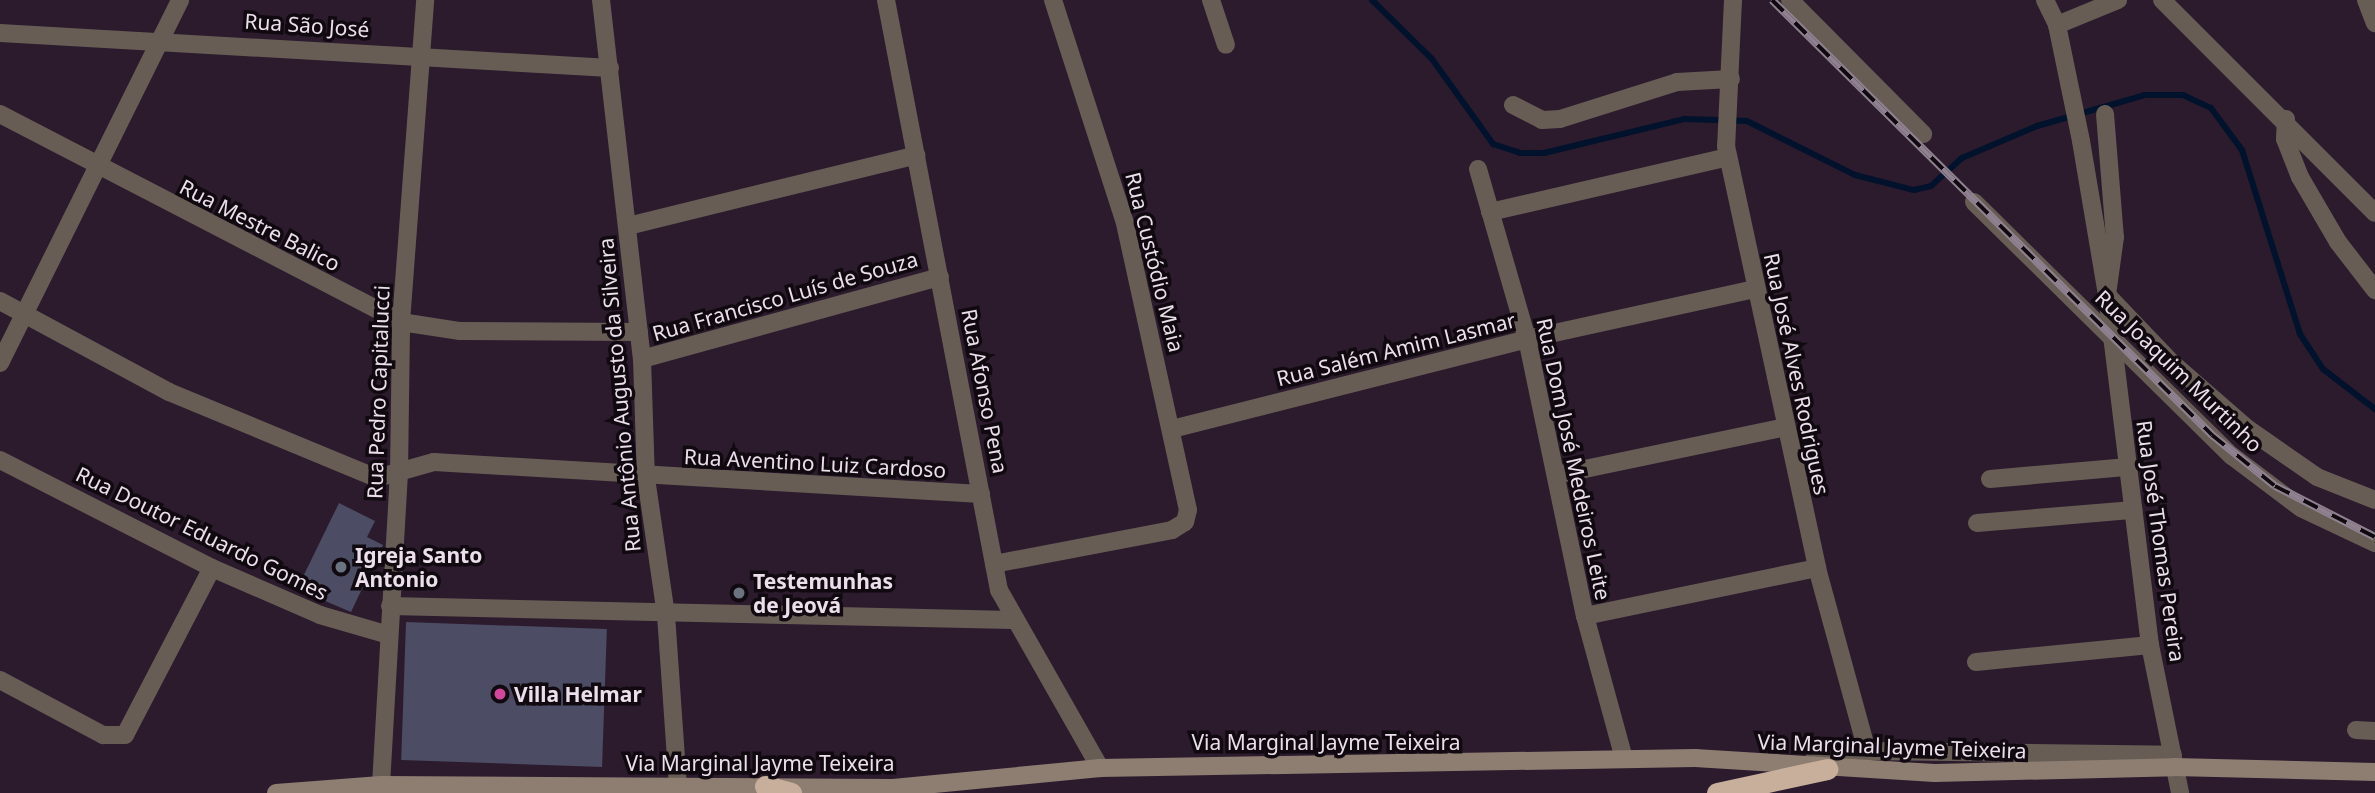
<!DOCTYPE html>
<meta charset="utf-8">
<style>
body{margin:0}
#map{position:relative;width:2375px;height:793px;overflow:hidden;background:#2b1b2d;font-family:"Noto Sans",sans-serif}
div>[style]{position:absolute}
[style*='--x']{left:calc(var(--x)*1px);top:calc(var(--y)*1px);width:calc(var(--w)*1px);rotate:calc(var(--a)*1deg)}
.stream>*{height:6px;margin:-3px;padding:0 3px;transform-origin:3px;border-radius:3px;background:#00122c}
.building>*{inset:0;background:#4c4c64;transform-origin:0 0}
.minor>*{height:18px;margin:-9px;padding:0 9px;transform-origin:9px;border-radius:9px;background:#675d55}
.tertiary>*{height:18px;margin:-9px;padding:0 9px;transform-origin:9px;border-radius:9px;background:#675d55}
.secondary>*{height:18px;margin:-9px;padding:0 9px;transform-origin:9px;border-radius:9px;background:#8e7e72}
.motorway>*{height:21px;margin:-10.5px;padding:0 10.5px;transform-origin:10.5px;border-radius:10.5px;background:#c8af9b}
.rail>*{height:8px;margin-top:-4px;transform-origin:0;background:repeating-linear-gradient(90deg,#100910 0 16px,#8f8190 0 32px);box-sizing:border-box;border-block:2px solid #8f8190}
.dots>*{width:19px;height:19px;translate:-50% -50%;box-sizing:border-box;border:4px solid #100910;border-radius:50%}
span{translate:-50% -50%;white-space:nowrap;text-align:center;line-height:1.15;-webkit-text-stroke:7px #100910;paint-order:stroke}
.street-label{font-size:21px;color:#eadfeb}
.poi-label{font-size:21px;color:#eadfeb;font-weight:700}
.left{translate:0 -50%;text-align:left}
</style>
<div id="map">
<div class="stream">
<div style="--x:1372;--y:0;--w:84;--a:44.5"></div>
<div style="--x:1432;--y:59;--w:105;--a:54.3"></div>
<div style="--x:1493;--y:144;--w:28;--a:18"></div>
<div style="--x:1520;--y:153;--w:24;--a:0"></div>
<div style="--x:1544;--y:153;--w:145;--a:-13.6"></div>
<div style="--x:1685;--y:119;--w:62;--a:1.8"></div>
<div style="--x:1747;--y:121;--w:121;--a:26.6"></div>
<div style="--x:1855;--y:175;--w:61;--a:14.3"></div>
<div style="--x:1914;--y:190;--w:17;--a:-13"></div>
<div style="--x:1931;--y:186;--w:42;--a:-42.1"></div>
<div style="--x:1962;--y:158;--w:82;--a:-23.1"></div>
<div style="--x:2037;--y:126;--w:112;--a:-16"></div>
<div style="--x:2145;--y:95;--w:38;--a:0"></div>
<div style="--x:2183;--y:95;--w:31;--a:25"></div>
<div style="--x:2211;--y:108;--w:52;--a:53.6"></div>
<div style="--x:2242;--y:150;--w:193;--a:72.5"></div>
<div style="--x:2300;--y:334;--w:42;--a:56.7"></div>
<div style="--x:2323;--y:369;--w:66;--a:37.6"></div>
</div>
<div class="building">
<div style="clip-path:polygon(339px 503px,375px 521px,367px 537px,383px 545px,351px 612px,297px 589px)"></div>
<div style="left:406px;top:622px;width:201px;height:138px;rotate:2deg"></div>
</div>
<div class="minor">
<div style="--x:886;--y:0;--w:601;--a:79.16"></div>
<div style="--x:999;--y:590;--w:205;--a:60.4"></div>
<div style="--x:1211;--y:0;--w:47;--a:71.6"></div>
<div style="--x:1790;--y:0;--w:189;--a:45.2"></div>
<div style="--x:2162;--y:0;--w:301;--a:45"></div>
<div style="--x:2366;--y:0;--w:25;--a:69"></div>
<div style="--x:2057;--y:25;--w:66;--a:-22.3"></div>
<div style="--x:0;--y:33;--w:611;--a:3.28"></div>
<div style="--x:1513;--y:105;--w:33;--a:27"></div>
<div style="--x:1542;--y:120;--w:18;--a:-3"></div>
<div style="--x:1560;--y:119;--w:123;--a:-17.5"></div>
<div style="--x:1677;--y:82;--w:54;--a:-3.2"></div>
<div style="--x:0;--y:114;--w:452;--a:27.4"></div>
<div style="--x:401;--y:322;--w:60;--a:8.7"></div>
<div style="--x:460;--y:331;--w:179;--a:0.3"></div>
<div style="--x:2105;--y:114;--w:123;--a:85.4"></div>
<div style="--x:2115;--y:237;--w:59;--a:97.9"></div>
<div style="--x:2107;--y:295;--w:93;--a:46.3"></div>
<div style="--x:2171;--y:362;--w:102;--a:41"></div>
<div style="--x:2248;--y:429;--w:84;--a:34.8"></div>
<div style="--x:2317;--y:477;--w:62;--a:21.6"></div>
<div style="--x:2286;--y:119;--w:20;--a:93"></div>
<div style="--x:2285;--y:139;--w:41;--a:68.5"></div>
<div style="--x:2300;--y:177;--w:75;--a:59.7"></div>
<div style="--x:2338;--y:242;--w:61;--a:52.4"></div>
<div style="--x:1478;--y:169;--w:177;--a:73.9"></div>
<div style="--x:1527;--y:339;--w:283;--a:78.2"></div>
<div style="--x:1585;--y:616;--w:148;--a:74.7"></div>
<div style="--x:1974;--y:202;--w:362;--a:44.6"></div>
<div style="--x:2232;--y:456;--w:86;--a:37"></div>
<div style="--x:2301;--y:508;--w:82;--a:25.3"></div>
<div style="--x:1490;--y:212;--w:244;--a:-13"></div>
<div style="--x:628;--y:226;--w:297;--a:-13.8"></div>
<div style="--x:0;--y:301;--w:192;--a:28.3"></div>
<div style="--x:169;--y:392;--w:225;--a:22.5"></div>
<div style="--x:377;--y:478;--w:59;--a:-15.7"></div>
<div style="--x:434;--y:462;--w:548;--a:3.35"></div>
<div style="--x:642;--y:359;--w:309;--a:-15.4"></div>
<div style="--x:1172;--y:429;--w:366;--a:-14.2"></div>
<div style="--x:1527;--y:339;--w:232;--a:-12.4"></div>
<div style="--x:0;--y:460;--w:238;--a:27"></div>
<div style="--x:212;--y:568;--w:118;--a:23.5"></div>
<div style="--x:320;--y:615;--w:72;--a:16.2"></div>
<div style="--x:1556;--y:475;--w:234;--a:-11.8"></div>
<div style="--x:1990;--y:479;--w:139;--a:-5"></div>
<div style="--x:1977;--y:523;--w:157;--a:-4.8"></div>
<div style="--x:994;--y:564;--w:181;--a:-10.8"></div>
<div style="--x:1172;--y:530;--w:15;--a:-32"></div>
<div style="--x:1185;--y:522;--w:12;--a:-76"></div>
<div style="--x:1188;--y:510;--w:294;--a:-102.4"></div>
<div style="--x:1125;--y:223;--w:234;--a:-107.9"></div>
<div style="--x:390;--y:606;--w:622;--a:1.29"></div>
<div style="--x:1585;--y:616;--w:237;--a:-11.7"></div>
<div style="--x:1976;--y:662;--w:175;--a:-5.6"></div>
<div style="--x:0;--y:680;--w:117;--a:28.1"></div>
<div style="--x:103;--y:735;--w:22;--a:0"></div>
<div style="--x:125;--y:735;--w:188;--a:-62.5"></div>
<div style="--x:2356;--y:730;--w:19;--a:3"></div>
<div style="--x:1813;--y:750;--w:54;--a:1.1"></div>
<div style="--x:381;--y:785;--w:313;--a:-86.7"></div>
<div style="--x:399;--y:473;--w:151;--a:-89.2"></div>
<div style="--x:401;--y:322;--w:323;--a:-85.7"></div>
</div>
<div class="tertiary">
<div style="--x:601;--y:0;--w:361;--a:83.5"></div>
<div style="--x:642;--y:359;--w:119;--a:88.1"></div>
<div style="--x:646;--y:478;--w:138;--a:81.7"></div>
<div style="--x:666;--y:615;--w:171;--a:86"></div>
<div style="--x:1733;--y:0;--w:146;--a:92.7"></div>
<div style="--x:1726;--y:146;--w:432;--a:77.8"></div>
<div style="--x:1817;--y:568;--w:190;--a:74.7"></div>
<div style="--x:1867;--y:751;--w:306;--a:0.7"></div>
<div style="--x:2045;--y:0;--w:28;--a:64"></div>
<div style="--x:2057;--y:25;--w:118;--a:78.3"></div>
<div style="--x:2081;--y:141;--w:156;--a:80.4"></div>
<div style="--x:2107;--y:295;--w:353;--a:83"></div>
<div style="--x:2150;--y:645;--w:151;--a:78.5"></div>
<div style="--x:0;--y:363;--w:405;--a:-63.6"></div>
</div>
<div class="secondary">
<div style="--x:276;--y:793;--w:105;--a:-4.4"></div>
<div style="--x:381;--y:785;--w:512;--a:0.34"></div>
<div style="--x:893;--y:788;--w:208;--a:-5.5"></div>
<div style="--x:1100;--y:768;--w:595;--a:-0.96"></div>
<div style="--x:1695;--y:758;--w:240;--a:3.6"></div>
<div style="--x:1935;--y:773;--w:239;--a:-1.4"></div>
<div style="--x:2174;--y:767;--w:201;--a:1.4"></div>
</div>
<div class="motorway">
<div style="--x:765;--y:786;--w:27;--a:15"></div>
<div style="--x:1717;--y:793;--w:113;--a:-12.3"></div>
</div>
<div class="rail">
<div style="--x:1772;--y:0;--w:619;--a:44.67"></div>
<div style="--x:2212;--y:435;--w:81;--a:39"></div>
<div style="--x:2275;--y:486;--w:112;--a:27"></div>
</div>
<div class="dots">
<div style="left:341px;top:567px;background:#6b7280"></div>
<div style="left:739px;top:593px;background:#6b7280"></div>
<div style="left:500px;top:694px;background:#d1479c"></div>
</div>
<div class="street-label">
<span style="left:307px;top:25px;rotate:4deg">Rua São José</span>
<span style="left:260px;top:225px;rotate:27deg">Rua Mestre Balico</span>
<span style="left:1155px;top:262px;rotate:76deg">Rua Custódio Maia</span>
<span style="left:785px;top:296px;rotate:-16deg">Rua Francisco Luís de Souza</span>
<span style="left:1396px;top:349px;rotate:-14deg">Rua Salém Amim Lasmar</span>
<span style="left:2179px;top:371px;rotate:44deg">Rua Joaquim Murtinho</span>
<span style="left:1797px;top:374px;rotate:78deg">Rua José Alves Rodrigues</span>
<span style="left:985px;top:391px;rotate:79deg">Rua Afonso Pena</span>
<span style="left:378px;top:392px;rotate:-88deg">Rua Pedro Capitalucci</span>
<span style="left:619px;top:395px;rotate:-95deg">Rua Antônio Augusto da Silveira</span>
<span style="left:1574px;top:459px;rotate:78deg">Rua Dom José Medeiros Leite</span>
<span style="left:815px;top:463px;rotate:3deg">Rua Aventino Luiz Cardoso</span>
<span style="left:202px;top:533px;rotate:26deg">Rua Doutor Eduardo Gomes</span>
<span style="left:2161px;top:541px;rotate:82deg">Rua José Thomas Pereira</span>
<span style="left:1326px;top:742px">Via Marginal Jayme Teixeira</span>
<span style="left:1892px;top:746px;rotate:2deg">Via Marginal Jayme Teixeira</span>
<span style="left:760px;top:763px">Via Marginal Jayme Teixeira</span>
</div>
<div class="poi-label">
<span class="left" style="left:355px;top:567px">Igreja Santo<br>Antonio</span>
<span class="left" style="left:753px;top:593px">Testemunhas<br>de Jeová</span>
<span class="left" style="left:514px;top:694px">Villa Helmar</span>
</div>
</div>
